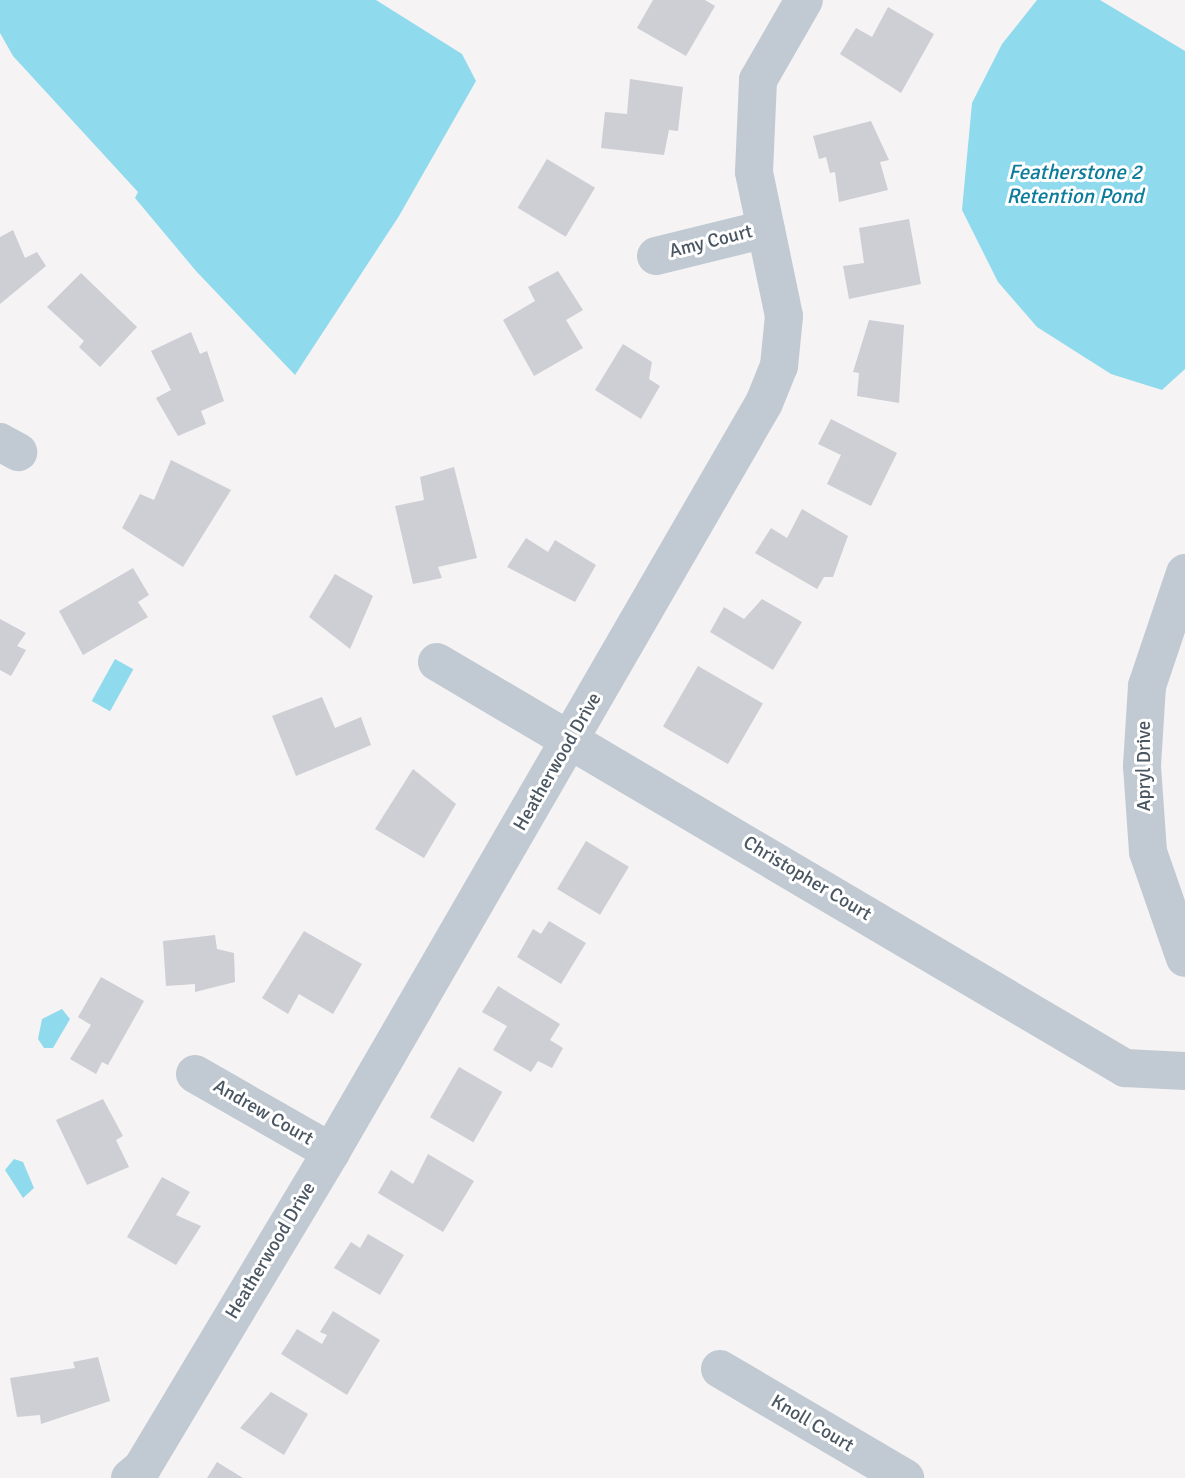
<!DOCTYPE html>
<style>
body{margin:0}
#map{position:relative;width:1185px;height:1478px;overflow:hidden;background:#f5f3f3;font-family:Signika,sans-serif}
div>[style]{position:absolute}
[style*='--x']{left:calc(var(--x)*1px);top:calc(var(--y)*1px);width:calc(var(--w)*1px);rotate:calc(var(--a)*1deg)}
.water>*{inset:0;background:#90daee;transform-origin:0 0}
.building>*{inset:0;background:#cdcfd5;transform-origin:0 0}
.minor>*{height:38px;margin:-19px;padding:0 19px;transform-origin:19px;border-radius:19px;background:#c1cad2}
span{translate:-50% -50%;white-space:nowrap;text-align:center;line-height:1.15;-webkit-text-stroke:6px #fff;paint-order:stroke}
.street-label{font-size:19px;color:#4a5661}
.water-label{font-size:21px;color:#0c7c9b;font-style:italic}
</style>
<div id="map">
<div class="water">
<div style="clip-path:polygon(0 0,376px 0,462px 54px,476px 81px,399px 216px,295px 375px,196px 271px,135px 198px,138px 192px,13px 56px,0 33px)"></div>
<div style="clip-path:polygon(1037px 0,1100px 0,1185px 51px,1185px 369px,1162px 390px,1111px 374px,1037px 327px,998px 282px,962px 210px,972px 103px,1002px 44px)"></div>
<div style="left:115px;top:659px;width:21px;height:48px;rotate:29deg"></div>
<div style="clip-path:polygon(62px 1009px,70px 1019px,53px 1048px,44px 1048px,38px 1039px,42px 1019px)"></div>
<div style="clip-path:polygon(14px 1159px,23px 1162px,34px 1188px,23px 1198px,5px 1170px)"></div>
</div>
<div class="building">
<div style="clip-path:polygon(653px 0,705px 0,715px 6px,686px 56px,637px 28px)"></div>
<div style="clip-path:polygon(888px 7px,934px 34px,901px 93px,840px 54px,856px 28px,872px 37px)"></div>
<div style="clip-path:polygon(630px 79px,683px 87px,678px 131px,669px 130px,664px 155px,601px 148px,605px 112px,627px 114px)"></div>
<div style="clip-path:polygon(871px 121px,889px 160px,880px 162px,888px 190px,839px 202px,835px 172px,830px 173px,826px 157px,819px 159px,813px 136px)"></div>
<div style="left:547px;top:159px;width:56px;height:57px;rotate:31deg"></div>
<div style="clip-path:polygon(909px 219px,921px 284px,849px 299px,843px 266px,864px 263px,859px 228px)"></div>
<div style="clip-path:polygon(13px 230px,25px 258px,37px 252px,46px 266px,0 304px,0 237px)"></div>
<div style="clip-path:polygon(558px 271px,583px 310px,566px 320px,583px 348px,534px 376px,503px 320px,535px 301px,528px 287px)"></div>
<div style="clip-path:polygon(81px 273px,137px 327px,100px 367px,79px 347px,84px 341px,47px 307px)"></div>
<div style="clip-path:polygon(869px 320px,904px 325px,899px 403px,857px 396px,859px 373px,853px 372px)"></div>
<div style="clip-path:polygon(191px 332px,200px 354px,207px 351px,224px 401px,201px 411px,206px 424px,178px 436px,156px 398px,171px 390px,151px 351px)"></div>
<div style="clip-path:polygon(623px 344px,652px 362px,649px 379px,660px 386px,641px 419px,595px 390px)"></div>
<div style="clip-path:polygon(831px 419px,897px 453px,871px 506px,827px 484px,841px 455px,818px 444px)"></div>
<div style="clip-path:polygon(171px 460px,231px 490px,183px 567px,122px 528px,140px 494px,154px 500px)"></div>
<div style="clip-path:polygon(454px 467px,477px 558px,438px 567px,442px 578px,413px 584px,395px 506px,424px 500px,420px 477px)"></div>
<div style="clip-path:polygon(802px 509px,848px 536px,833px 577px,824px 577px,817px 589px,755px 553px,771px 528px,787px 538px)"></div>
<div style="clip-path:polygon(526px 538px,548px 552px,555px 540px,596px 565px,575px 602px,507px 567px)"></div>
<div style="clip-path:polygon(133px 568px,149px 595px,138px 602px,148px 617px,83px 655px,59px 611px)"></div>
<div style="clip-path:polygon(335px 574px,373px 596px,350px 649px,309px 617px)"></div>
<div style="clip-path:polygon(762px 599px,802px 622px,773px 670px,710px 632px,724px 607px,744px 619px)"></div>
<div style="clip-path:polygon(0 619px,26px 633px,17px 646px,26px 650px,11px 676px,0 670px)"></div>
<div style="left:698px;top:666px;width:75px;height:70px;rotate:30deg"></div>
<div style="clip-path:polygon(322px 697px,335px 728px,361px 717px,371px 745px,296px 776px,272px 716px)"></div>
<div style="clip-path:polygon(413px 769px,456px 804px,424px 858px,375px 829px)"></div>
<div style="left:586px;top:841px;width:50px;height:56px;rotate:31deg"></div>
<div style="clip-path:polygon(549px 921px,586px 943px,561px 984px,517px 957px,533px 929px,541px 934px)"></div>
<div style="clip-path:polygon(304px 931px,362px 964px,333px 1014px,299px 994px,288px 1014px,262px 998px)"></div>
<div style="clip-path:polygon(215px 935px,217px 949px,234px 953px,235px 982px,195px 992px,195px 984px,166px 986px,163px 941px)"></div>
<div style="clip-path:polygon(101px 977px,144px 1001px,108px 1065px,102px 1062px,96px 1074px,70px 1059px,91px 1025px,78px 1017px)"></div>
<div style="clip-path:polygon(498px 986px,560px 1024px,550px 1040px,563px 1048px,552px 1068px,538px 1061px,531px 1072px,493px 1050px,507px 1026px,482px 1012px)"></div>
<div style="left:459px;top:1067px;width:50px;height:58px;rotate:30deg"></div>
<div style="clip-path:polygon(103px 1099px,123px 1136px,116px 1140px,129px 1167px,87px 1185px,56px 1120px)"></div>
<div style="clip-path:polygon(428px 1154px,474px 1181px,443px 1232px,378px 1193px,391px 1170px,413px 1184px)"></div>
<div style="clip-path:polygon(162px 1177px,190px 1192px,176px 1215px,201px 1226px,176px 1265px,127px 1237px)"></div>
<div style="clip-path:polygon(368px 1234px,404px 1255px,380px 1295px,334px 1268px,351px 1242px,360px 1248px)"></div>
<div style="clip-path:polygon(333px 1311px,380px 1340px,347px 1395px,281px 1354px,297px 1329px,322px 1344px,327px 1335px,320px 1332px)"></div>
<div style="clip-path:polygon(98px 1357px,110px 1401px,41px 1424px,40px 1415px,17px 1417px,10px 1378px,75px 1368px,73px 1362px)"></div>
<div style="clip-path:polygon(271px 1392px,308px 1414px,284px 1455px,240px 1428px)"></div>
<div style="clip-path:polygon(217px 1462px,243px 1478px,207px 1478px)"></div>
</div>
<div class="minor">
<div style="--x:656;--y:256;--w:113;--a:-13.8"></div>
<div style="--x:0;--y:442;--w:21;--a:29"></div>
<div style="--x:1185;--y:573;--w:119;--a:108.6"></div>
<div style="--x:1147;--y:686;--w:80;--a:93.6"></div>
<div style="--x:1142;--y:766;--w:86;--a:86"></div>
<div style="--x:1148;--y:852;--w:112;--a:70.8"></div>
<div style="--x:437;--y:662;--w:799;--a:30.55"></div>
<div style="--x:1125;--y:1068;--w:60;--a:2.9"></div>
<div style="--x:195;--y:1074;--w:157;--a:29.8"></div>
<div style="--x:720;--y:1369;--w:215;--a:30.5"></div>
<div style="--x:130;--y:1478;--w:16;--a:-40"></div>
<div style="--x:142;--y:1468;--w:368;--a:-59.1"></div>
<div style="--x:331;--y:1152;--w:865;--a:-59.97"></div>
<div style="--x:764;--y:403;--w:40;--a:-68"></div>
<div style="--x:779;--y:366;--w:50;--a:-84.3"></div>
<div style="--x:784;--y:316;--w:147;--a:-101.8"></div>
<div style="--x:754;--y:172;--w:92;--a:-87.5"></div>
<div style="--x:758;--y:80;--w:92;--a:-60.1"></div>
</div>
<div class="street-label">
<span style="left:711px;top:242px;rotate:-14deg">Amy Court</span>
<span style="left:558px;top:762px;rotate:-60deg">Heatherwood Drive</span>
<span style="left:1145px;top:766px;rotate:-90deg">Apryl Drive</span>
<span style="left:807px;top:879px;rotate:31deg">Christopher Court</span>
<span style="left:263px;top:1113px;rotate:30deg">Andrew Court</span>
<span style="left:271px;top:1251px;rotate:-59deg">Heatherwood Drive</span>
<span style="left:812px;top:1424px;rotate:31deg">Knoll Court</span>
</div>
<div class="water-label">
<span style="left:1075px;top:184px">Featherstone 2<br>Retention Pond</span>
</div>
</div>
